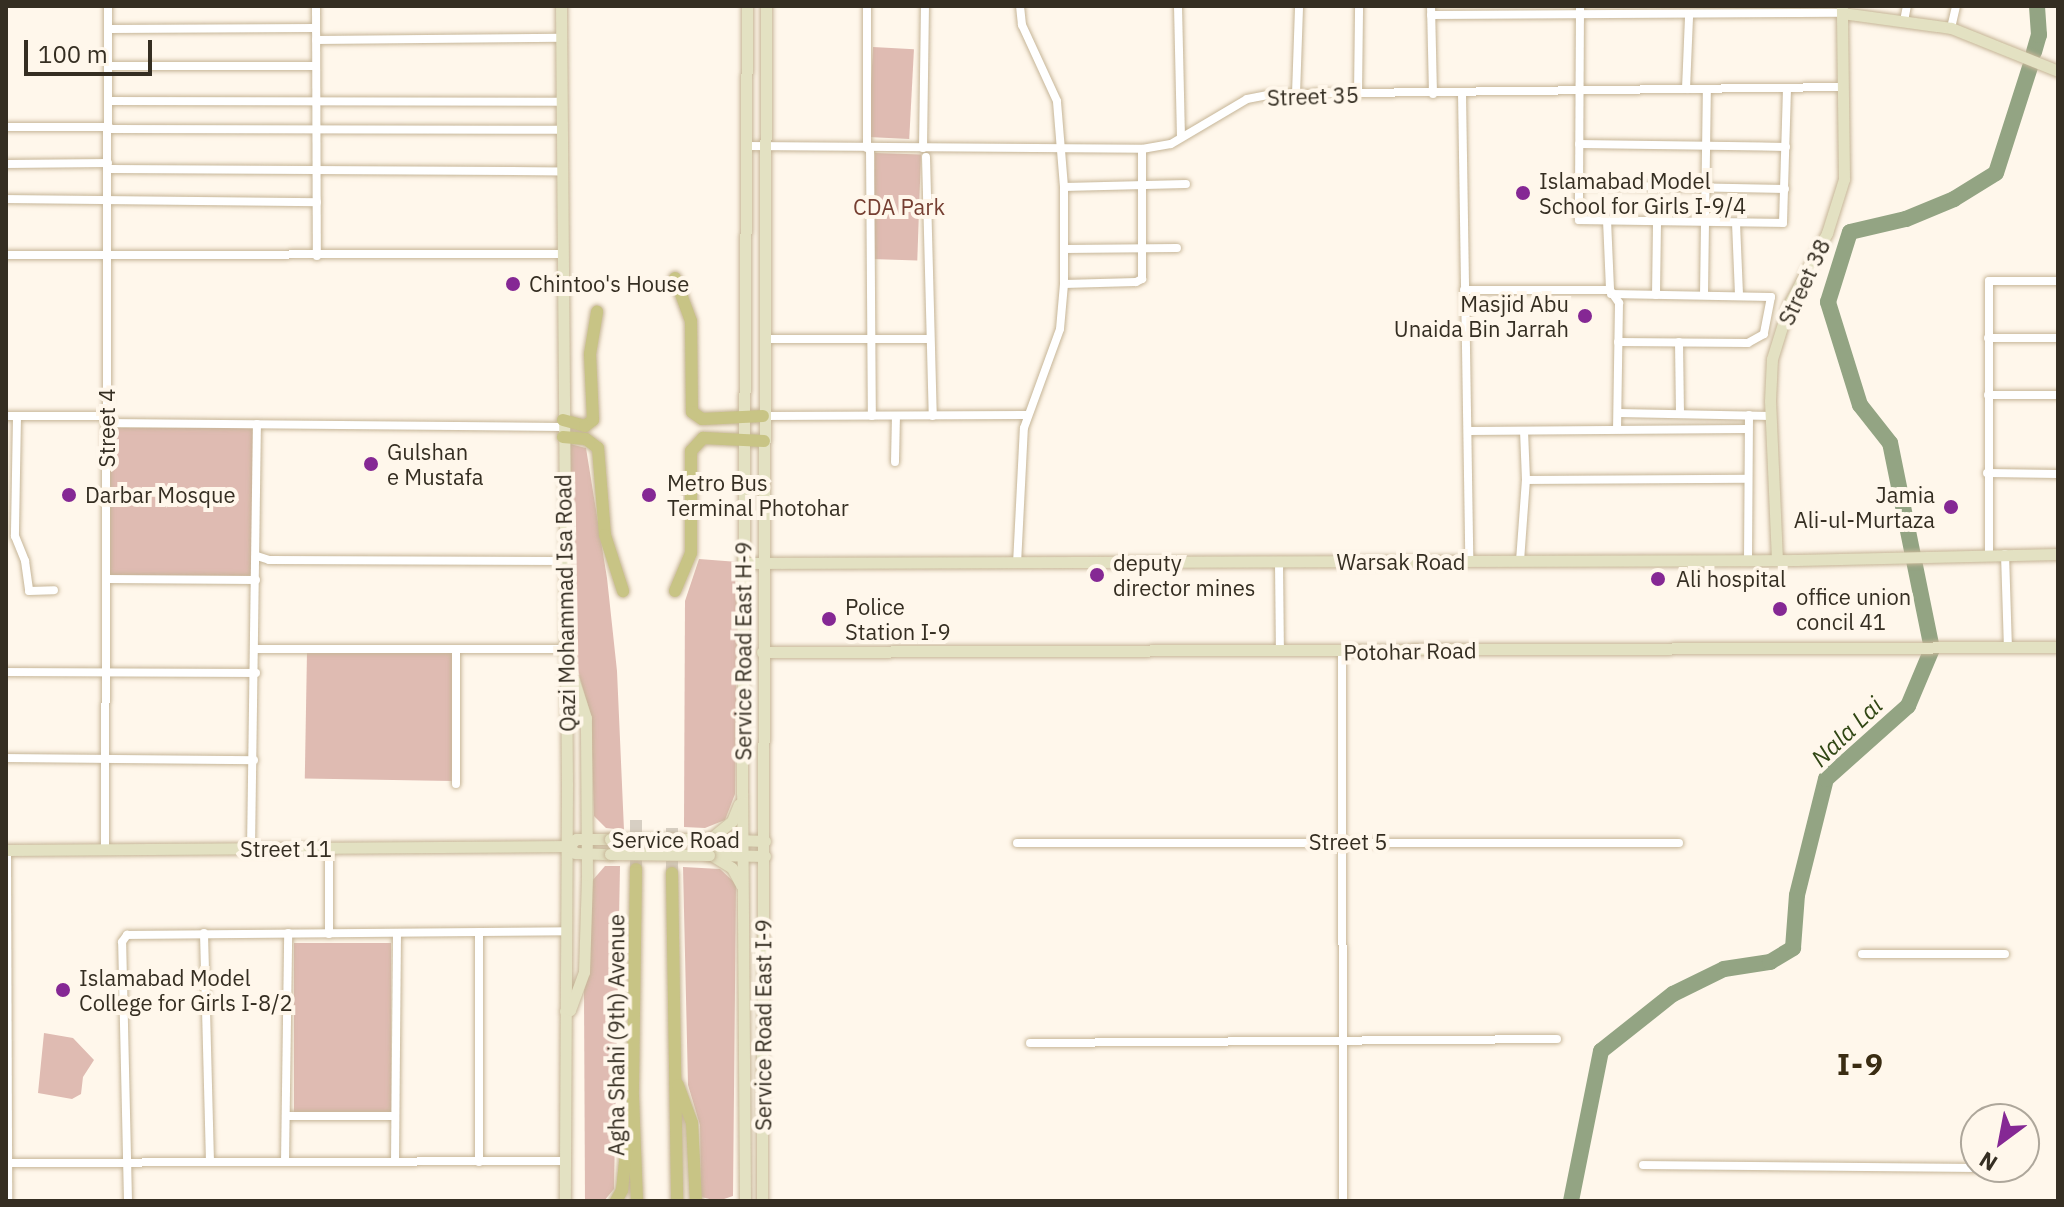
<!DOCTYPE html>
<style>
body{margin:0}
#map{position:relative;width:2064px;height:1207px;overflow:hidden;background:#fff7eb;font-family:"IBM Plex Sans",sans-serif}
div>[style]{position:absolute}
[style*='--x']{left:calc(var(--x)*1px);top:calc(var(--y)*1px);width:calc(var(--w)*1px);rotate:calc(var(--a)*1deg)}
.green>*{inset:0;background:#dfbbb2;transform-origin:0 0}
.river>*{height:16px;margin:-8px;padding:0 8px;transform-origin:8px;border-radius:8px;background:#93a483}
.primary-tunnel>*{height:12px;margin-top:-6px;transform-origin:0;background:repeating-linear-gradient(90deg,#d7cfc3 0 12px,transparent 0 18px)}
.roads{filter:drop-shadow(0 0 2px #c6b597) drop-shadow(0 0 2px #c6b597)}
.street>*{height:8px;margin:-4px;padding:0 4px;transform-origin:4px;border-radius:4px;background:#fff}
.secondary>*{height:11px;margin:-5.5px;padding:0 5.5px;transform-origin:5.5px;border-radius:5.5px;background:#e3e1c2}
.primary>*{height:12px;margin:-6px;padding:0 6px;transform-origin:6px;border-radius:6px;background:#c8c485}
.bridges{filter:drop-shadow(0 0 2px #c6b597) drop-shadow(0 0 2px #c6b597)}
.secondary-bridge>*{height:11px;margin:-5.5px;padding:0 5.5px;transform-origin:5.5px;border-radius:5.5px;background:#e3e1c2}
.dots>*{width:22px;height:22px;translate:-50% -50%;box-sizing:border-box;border:4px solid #fff7eb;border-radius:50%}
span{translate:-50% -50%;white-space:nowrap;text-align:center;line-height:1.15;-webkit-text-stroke:8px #fff7eb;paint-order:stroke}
.street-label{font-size:22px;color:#352e22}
.poi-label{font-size:22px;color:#352e22}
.left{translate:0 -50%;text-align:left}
.right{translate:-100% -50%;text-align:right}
.park-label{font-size:22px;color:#763f32}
.water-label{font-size:24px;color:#314714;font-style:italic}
.district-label{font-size:30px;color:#3a2c12;font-weight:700;letter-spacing:2px}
.frame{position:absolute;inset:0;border:8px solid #352e22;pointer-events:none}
.north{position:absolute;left:1960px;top:1103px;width:80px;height:80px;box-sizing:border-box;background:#fff7eb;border:2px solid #aea79b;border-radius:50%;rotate:212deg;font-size:22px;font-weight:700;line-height:32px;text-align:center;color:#352e22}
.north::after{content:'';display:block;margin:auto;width:28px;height:36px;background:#852894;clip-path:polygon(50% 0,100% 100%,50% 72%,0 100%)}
.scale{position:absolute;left:24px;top:40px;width:128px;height:36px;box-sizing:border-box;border:4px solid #352e22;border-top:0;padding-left:10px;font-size:24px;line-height:28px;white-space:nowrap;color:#352e22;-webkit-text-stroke:6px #fff7eb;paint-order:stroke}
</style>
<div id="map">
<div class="green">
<div style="left:873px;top:47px;width:41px;height:90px;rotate:3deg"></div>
<div style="left:875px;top:153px;width:46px;height:106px;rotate:2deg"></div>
<div style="left:109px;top:428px;width:146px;height:151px"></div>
<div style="clip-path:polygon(570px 444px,586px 448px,607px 578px,617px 671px,624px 830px,606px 828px,594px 816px,591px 716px,573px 654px)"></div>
<div style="clip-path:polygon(699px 559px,738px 562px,735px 794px,725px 820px,705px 828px,684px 827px,685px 601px)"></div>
<div style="left:454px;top:653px;width:128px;height:147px;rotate:91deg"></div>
<div style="clip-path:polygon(605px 866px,620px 866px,614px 1189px,604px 1201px,585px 1201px,584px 992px,592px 881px)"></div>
<div style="clip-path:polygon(683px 867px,720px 869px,736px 884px,733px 1196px,718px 1201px,701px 1197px,700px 1125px,688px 1085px)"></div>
<div style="left:294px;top:943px;width:97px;height:170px"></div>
<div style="clip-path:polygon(44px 1033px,73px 1038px,94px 1060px,83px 1077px,81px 1094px,72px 1099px,38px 1093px)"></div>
</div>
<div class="river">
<div style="--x:2034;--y:52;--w:18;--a:-74"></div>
<div style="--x:2039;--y:35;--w:29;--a:-94"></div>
<div style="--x:1571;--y:1201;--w:153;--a:-78.7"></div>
<div style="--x:1601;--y:1051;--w:92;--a:-38.4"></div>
<div style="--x:1673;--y:994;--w:57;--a:-26.1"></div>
<div style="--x:1724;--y:969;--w:47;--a:-8.7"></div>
<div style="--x:1770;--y:962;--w:27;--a:-31"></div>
<div style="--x:1793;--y:948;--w:53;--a:-85.7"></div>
<div style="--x:1797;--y:895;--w:120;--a:-76"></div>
<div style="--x:1826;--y:779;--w:110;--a:-41.7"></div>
<div style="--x:1908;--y:706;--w:62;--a:-67.2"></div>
<div style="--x:1932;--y:649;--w:210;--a:-101.5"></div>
<div style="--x:1890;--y:443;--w:48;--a:-128.3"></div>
<div style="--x:1860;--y:405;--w:108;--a:-107.3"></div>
<div style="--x:1828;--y:302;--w:73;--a:-72.6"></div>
<div style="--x:1850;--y:232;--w:57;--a:-13.1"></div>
<div style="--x:1906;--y:219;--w:52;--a:-22.6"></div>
<div style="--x:1954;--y:199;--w:49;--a:-31.8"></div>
<div style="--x:1996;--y:173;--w:111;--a:-72.2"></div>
</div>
<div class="primary-tunnel">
<div style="--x:636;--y:820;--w:49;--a:90"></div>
<div style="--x:672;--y:873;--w:45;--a:-90"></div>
</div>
<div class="roads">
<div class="street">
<div style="--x:316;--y:6;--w:250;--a:89.8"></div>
<div style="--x:1178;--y:6;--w:130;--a:88.7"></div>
<div style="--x:1431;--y:6;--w:88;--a:88.7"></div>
<div style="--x:1580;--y:6;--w:214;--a:90.3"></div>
<div style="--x:1579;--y:220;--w:204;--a:0.8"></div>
<div style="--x:1783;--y:223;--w:135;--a:-88.3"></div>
<div style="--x:1431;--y:15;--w:411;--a:-0.3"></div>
<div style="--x:1904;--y:21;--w:15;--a:-79"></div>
<div style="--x:1951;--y:28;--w:23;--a:-77"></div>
<div style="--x:108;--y:29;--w:208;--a:-0.3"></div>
<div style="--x:316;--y:40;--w:246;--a:-0.5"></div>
<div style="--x:108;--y:66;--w:208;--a:0"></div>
<div style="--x:1686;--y:89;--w:72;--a:-87.6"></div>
<div style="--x:1462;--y:93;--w:469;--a:89.1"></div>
<div style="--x:1296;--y:94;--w:88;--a:-88"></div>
<div style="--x:1358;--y:94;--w:88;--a:-89.3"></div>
<div style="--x:108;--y:101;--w:455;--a:0.1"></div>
<div style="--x:6;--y:127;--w:103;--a:0"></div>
<div style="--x:108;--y:129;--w:455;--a:0.1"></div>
<div style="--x:1579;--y:144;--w:207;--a:0.8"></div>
<div style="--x:747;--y:146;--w:395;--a:0.4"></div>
<div style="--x:1142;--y:149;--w:29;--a:-10"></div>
<div style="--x:1171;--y:144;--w:88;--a:-30.6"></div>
<div style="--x:1247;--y:99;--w:25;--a:-11"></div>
<div style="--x:1272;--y:94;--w:572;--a:-0.7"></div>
<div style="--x:867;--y:148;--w:142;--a:-90"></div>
<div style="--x:870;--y:148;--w:268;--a:89.6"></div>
<div style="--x:923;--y:148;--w:142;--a:-89.2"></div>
<div style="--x:926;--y:157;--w:259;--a:88.5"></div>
<div style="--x:6;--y:164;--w:102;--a:-0.6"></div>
<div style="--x:109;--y:169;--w:455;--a:0.3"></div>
<div style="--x:1578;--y:185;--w:207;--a:1.1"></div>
<div style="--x:1064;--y:187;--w:122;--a:-1.4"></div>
<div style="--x:6;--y:199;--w:311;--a:0.6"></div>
<div style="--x:1607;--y:220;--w:70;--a:87.5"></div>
<div style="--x:1610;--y:290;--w:16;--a:55"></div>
<div style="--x:1619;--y:303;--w:125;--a:90.9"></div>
<div style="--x:1736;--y:223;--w:72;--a:87.6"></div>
<div style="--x:1064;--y:249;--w:113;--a:-0.5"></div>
<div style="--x:6;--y:255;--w:558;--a:-0.1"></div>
<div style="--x:1064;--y:284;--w:72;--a:-1.6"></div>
<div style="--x:1136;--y:282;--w:7;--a:-27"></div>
<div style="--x:1142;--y:279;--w:130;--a:-90"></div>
<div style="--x:1464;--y:290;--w:146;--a:0"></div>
<div style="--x:1611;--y:294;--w:160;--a:1.1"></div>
<div style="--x:1771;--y:297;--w:38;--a:101"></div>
<div style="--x:1764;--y:334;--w:18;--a:151"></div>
<div style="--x:1748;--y:343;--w:130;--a:-179.6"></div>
<div style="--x:1656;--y:295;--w:74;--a:-89.2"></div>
<div style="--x:1704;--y:295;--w:206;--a:-89.2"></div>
<div style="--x:1988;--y:338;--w:70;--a:0"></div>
<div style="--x:764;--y:339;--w:166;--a:0"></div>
<div style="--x:1679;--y:342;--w:72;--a:89.2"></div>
<div style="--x:1988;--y:395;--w:70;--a:0"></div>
<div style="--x:1618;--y:413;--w:153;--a:1.1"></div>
<div style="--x:6;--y:416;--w:101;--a:0"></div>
<div style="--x:17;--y:416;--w:120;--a:91"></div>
<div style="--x:15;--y:536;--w:27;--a:68"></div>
<div style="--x:25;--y:561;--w:30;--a:82"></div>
<div style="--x:29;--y:591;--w:25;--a:-2"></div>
<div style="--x:763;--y:416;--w:265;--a:-0.2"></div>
<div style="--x:107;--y:423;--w:456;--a:0.5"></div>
<div style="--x:1468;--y:431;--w:280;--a:-0.4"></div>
<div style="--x:895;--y:462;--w:46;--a:-88.8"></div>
<div style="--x:1987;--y:473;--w:71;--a:0.8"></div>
<div style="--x:1526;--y:480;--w:222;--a:-0.3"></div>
<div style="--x:2005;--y:554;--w:93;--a:88.2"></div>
<div style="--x:1989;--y:555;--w:274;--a:-90"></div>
<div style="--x:1989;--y:281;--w:69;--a:0"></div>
<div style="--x:257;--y:556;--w:13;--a:18"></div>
<div style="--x:269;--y:560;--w:296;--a:0.2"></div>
<div style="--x:1748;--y:560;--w:145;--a:-89.6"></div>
<div style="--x:1520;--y:561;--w:81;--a:-85.8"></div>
<div style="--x:1526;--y:480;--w:49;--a:-92.3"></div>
<div style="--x:1279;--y:563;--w:89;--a:89.4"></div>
<div style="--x:1017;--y:564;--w:136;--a:-87.1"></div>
<div style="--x:1024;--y:428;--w:105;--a:-70"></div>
<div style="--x:1060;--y:329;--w:45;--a:-84.9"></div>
<div style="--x:1064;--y:284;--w:97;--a:-90"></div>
<div style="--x:1064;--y:187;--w:86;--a:-94.7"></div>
<div style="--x:1057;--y:101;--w:84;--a:-114.7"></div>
<div style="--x:1022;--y:25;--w:19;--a:-96"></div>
<div style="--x:106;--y:579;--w:150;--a:0.4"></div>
<div style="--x:255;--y:649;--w:311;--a:0"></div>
<div style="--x:1342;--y:652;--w:549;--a:89.9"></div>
<div style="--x:6;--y:672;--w:250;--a:0.2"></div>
<div style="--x:6;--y:758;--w:248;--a:0.5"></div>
<div style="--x:456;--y:784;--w:135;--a:-90"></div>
<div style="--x:1017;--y:843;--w:662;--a:0"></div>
<div style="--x:251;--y:849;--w:425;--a:-89.2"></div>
<div style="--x:329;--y:849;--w:85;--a:90"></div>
<div style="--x:7;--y:850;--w:351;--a:89.8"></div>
<div style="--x:105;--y:850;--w:844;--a:-89.8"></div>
<div style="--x:479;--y:932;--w:230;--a:90"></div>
<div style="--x:204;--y:933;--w:229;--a:88.5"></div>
<div style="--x:1862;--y:954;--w:143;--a:0"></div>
<div style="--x:1030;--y:1043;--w:527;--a:-0.43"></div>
<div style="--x:286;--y:1116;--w:109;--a:0"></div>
<div style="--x:285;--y:1162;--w:229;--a:-89.2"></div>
<div style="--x:395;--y:1162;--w:229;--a:-89.5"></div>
<div style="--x:9;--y:1163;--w:556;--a:-0.21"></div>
<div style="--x:1643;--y:1165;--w:359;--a:0.5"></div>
<div style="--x:128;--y:1201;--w:259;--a:-91.3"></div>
<div style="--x:122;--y:942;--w:9;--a:-54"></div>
<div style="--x:127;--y:935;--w:439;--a:-0.5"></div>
</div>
<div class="secondary">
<div style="--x:561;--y:6;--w:778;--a:89.56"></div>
<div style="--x:567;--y:784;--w:417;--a:90.3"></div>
<div style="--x:1842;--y:13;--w:110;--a:7.8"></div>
<div style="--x:1951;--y:28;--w:115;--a:21.9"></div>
<div style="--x:1777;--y:560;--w:159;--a:-92.5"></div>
<div style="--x:1770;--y:401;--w:42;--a:-87.3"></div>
<div style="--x:1772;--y:359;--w:58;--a:-72.8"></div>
<div style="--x:1789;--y:304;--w:81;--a:-61.8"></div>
<div style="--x:1827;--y:233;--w:57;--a:-72.5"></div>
<div style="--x:1844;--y:179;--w:173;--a:-90.7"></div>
<div style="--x:744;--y:563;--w:1053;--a:-0.16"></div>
<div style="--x:1797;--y:560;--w:261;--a:-1.3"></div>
<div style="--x:762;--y:652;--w:1296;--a:-0.22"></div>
<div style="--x:710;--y:839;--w:28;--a:-39"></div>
<div style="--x:732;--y:821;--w:18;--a:-68"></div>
<div style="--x:710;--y:839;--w:55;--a:2.1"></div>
<div style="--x:569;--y:846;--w:9;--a:49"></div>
<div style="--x:575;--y:853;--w:35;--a:2"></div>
<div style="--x:569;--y:846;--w:10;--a:-45"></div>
<div style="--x:576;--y:839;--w:34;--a:0"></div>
<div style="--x:6;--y:850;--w:563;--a:-0.41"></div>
<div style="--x:709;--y:855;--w:56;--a:1"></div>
<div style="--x:713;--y:856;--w:22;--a:32"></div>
<div style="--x:732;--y:868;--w:19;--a:62"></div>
<div style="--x:565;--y:1011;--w:5;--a:-11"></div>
<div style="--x:570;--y:1010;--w:40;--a:-69.8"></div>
<div style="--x:584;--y:972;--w:97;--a:-88.2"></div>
<div style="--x:587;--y:875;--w:157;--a:-90.4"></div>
<div style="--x:586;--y:718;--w:40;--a:-108"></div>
<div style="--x:574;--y:680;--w:9;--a:-153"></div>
<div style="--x:745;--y:1201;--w:408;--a:-90.4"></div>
<div style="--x:742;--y:793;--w:787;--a:-89.64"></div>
<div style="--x:762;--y:1201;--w:1195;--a:-89.81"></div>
</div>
<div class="primary">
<div style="--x:675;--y:278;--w:46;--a:69.6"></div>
<div style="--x:691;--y:321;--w:91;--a:89.4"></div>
<div style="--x:692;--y:412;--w:12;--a:35"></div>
<div style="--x:702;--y:419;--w:61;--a:-2.8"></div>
<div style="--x:563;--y:420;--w:23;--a:15"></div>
<div style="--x:585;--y:426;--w:10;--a:-37"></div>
<div style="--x:593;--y:420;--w:66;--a:-92.6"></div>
<div style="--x:590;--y:354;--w:43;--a:-80.5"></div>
<div style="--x:563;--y:437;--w:23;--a:5"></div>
<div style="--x:586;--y:439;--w:15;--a:37"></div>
<div style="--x:598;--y:448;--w:87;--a:85.4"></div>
<div style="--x:605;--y:535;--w:59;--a:72.2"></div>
<div style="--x:675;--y:591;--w:41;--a:-67.2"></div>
<div style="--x:691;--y:553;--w:102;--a:-90"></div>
<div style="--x:691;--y:451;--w:18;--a:-47"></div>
<div style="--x:703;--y:438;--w:61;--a:2.8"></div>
<div style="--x:636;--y:869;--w:228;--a:90.8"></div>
<div style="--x:633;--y:1097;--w:104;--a:87.8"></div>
<div style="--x:672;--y:873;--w:328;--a:89.1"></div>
<div style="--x:678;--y:1085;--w:40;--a:69.8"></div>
<div style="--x:692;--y:1123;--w:78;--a:87.1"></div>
<div style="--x:616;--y:1201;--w:13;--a:-61"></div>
<div style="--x:622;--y:1190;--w:56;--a:-83.9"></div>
</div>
</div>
<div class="bridges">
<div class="secondary-bridge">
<div style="--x:610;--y:839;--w:100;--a:0"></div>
<div style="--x:610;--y:854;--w:99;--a:0.6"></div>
</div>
</div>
<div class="dots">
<div style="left:1523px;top:193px;background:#852894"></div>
<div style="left:513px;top:284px;background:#852894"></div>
<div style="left:1585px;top:316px;background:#852894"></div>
<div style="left:371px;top:464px;background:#852894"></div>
<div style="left:69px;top:495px;background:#852894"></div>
<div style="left:649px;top:495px;background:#852894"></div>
<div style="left:1951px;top:507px;background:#852894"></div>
<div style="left:1097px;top:575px;background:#852894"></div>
<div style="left:1658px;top:579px;background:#852894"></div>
<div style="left:1780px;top:609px;background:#852894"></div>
<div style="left:829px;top:619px;background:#852894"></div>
<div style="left:63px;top:990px;background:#852894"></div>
</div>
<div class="street-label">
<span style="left:1313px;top:96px;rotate:-2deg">Street 35</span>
<span style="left:1804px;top:282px;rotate:-65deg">Street 38</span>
<span style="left:107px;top:428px;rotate:-90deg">Street 4</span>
<span style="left:1401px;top:562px">Warsak Road</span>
<span style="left:565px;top:603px;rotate:-91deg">Qazi Mohammad Isa Road</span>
<span style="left:743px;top:651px;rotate:-90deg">Service Road East H-9</span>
<span style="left:1410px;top:651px;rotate:-1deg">Potohar Road</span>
<span style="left:676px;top:840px">Service Road</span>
<span style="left:1348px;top:842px">Street 5</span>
<span style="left:286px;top:849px">Street 11</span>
<span style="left:763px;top:1025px;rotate:-90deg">Service Road East I-9</span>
<span style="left:616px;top:1035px;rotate:-90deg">Agha Shahi (9th) Avenue</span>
</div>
<div class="poi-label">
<span class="left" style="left:1539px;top:193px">Islamabad Model<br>School for Girls I-9/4</span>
<span class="left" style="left:529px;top:284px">Chintoo's House</span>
<span class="right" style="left:1569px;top:316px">Masjid Abu<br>Unaida Bin Jarrah</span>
<span class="left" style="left:387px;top:464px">Gulshan<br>e Mustafa</span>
<span class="left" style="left:667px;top:495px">Metro Bus<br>Terminal Photohar</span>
<span class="right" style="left:1935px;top:507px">Jamia<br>Ali-ul-Murtaza</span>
<span class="left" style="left:85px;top:495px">Darbar Mosque</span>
<span class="left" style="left:1113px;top:575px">deputy<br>director mines</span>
<span class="left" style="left:1676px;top:579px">Ali hospital</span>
<span class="left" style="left:1796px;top:609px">office union<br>concil 41</span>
<span class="left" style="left:845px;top:619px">Police<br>Station I-9</span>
<span class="left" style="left:79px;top:990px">Islamabad Model<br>College for Girls I-8/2</span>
</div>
<div class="park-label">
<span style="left:899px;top:207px">CDA Park</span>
</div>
<div class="water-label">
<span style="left:1847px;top:732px;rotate:-44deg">Nala Lai</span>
</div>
<div class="district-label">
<span style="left:1861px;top:1064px">I-9</span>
</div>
<div class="frame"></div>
<div class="north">N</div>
<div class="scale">100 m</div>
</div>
